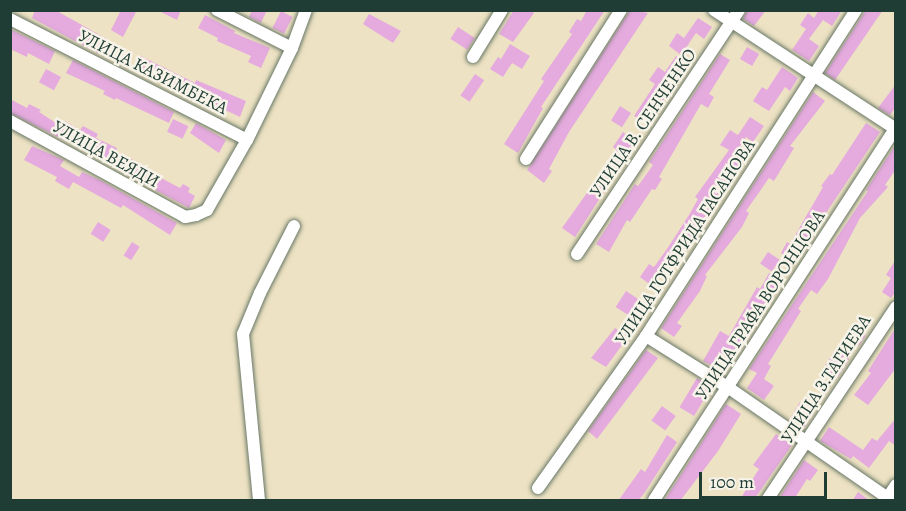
<!DOCTYPE html>
<meta charset="utf-8">
<style>
body{margin:0}
#map{position:relative;width:906px;height:511px;overflow:hidden;background:#ede2c3;font-family:Alegreya,serif}
div>[style]{position:absolute}
[style*='--x']{left:calc(var(--x)*1px);top:calc(var(--y)*1px);width:calc(var(--w)*1px);rotate:calc(var(--a)*1deg)}
.building>*{inset:0;background:#e5abde;transform-origin:0 0}
.roads{filter:drop-shadow(0 0 2px #677766) drop-shadow(0 0 2px #677766)}
.minor>*{height:12px;margin:-6px;padding:0 6px;transform-origin:6px;border-radius:6px;background:#fff}
span{translate:-50% -50%;white-space:nowrap;text-align:center;line-height:1.15;-webkit-text-stroke:5px #f7f3e8;paint-order:stroke}
.street-label{font-size:18px;color:#1f3d34}
.frame{position:absolute;inset:0;border:12px solid #1f3d34;pointer-events:none}
.scale{position:absolute;left:699px;top:472px;width:128px;height:27px;box-sizing:border-box;border:3px solid #1f3d34;border-top:0;padding-left:8px;font-size:18px;line-height:21px;white-space:nowrap;color:#1f3d34;-webkit-text-stroke:4px #f7f3e8;paint-order:stroke}
</style>
<div id="map">
<div class="building">
<div style="clip-path:polygon(35px 10px,55px 10px,107px 39px,99px 54px,32px 18px)"></div>
<div style="clip-path:polygon(121px 10px,137px 10px,123px 37px,111px 30px)"></div>
<div style="clip-path:polygon(157px 10px,181px 10px,177px 20px)"></div>
<div style="clip-path:polygon(252px 10px,267px 10px,261px 23px,249px 17px)"></div>
<div style="clip-path:polygon(514px 10px,530px 10px,534px 13px,513px 42px,499px 34px)"></div>
<div style="clip-path:polygon(587px 10px,605px 10px,541px 107px,543px 108px,518px 153px,504px 144px,544px 81px,541px 79px,572px 34px,569px 32px,577px 19px,581px 21px)"></div>
<div style="clip-path:polygon(630px 10px,648px 13px,569px 132px,549px 169px,552px 171px,544px 183px,527px 170px)"></div>
<div style="clip-path:polygon(747px 10px,766px 10px,754px 26px,743px 19px)"></div>
<div style="clip-path:polygon(819px 10px,842px 10px,832px 26px,823px 20px,809px 39px,819px 46px,809px 61px,792px 50px,806px 29px,800px 25px,808px 13px,814px 18px)"></div>
<div style="clip-path:polygon(866px 10px,883px 10px,835px 80px,825px 73px)"></div>
<div style="left:281px;top:11px;width:13px;height:19px;rotate:27deg"></div>
<div style="clip-path:polygon(369px 14px,401px 31px,393px 43px,363px 24px)"></div>
<div style="clip-path:polygon(205px 15px,235px 31px,234px 33px,270px 48px,261px 68px,248px 62px,251px 56px,217px 41px,218px 38px,198px 28px)"></div>
<div style="clip-path:polygon(698px 18px,712px 27px,704px 39px,696px 33px,681px 55px,669px 46px,677px 33px,684px 38px)"></div>
<div style="left:458px;top:27px;width:20px;height:14px;rotate:33deg"></div>
<div style="clip-path:polygon(10px 29px,55px 51px,49px 64px,28px 53px,27px 57px,10px 49px)"></div>
<div style="clip-path:polygon(510px 44px,530px 56px,522px 69px,512px 63px,503px 77px,490px 69px,498px 57px,501px 59px)"></div>
<div style="left:747px;top:47px;width:14px;height:14px;rotate:30deg"></div>
<div style="clip-path:polygon(720px 54px,730px 60px,709px 94px,714px 97px,708px 108px,701px 104px,659px 177px,662px 179px,655px 190px,652px 189px,630px 222px,627px 220px,609px 252px,596px 244px,635px 184px,638px 186px,653px 165px,649px 162px)"></div>
<div style="clip-path:polygon(141px 56px,195px 83px,196px 80px,246px 101px,240px 117px,221px 108px,218px 114px,189px 95px,135px 69px)"></div>
<div style="clip-path:polygon(676px 56px,687px 63px,678px 76px,674px 72px,658px 94px,665px 98px,648px 125px,634px 116px,655px 84px,649px 80px,658px 67px,665px 72px)"></div>
<div style="clip-path:polygon(73px 60px,174px 112px,169px 123px,116px 98px,115px 100px,103px 94px,105px 91px,66px 73px)"></div>
<div style="clip-path:polygon(782px 67px,798px 78px,790px 91px,785px 87px,769px 111px,753px 101px,762px 87px,767px 90px)"></div>
<div style="left:46px;top:69px;width:17px;height:15px;rotate:28deg"></div>
<div style="left:475px;top:74px;width:11px;height:26px;rotate:34deg"></div>
<div style="clip-path:polygon(896px 84px,896px 107px,890px 115px,878px 108px)"></div>
<div style="clip-path:polygon(813px 92px,825px 101px,790px 146px,794px 148px,774px 181px,769px 178px,746px 211px,749px 213px,742px 227px,705px 275px,707px 276px,700px 291px,677px 323px,682px 326px,674px 337px,661px 328px)"></div>
<div style="clip-path:polygon(10px 99px,27px 108px,29px 104px,41px 110px,39px 112px,62px 127px,65px 121px,80px 130px,83px 126px,98px 134px,96px 138px,117px 148px,116px 151px,143px 165px,142px 168px,180px 188px,183px 184px,190px 188px,188px 192px,195px 196px,189px 208px,125px 174px,126px 171px,93px 153px,96px 147px,72px 134px,68px 142px,10px 113px)"></div>
<div style="left:620px;top:106px;width:13px;height:17px;rotate:32deg"></div>
<div style="clip-path:polygon(750px 117px,764px 126px,753px 142px,746px 137px,733px 157px,742px 163px,667px 273px,663px 270px,652px 286px,640px 277px,649px 264px,654px 267px,667px 249px,689px 215px,698px 199px,695px 197px,729px 150px,720px 145px,730px 130px,738px 135px)"></div>
<div style="left:173px;top:119px;width:17px;height:14px;rotate:25deg"></div>
<div style="clip-path:polygon(196px 123px,226px 140px,219px 153px,190px 133px)"></div>
<div style="clip-path:polygon(866px 123px,880px 132px,794px 261px,781px 253px,787px 242px,790px 244px,823px 187px,821px 186px,830px 174px,832px 175px)"></div>
<div style="clip-path:polygon(623px 132px,636px 142px,575px 237px,562px 228px,604px 169px,616px 149px,613px 147px)"></div>
<div style="clip-path:polygon(896px 144px,896px 169px,885px 185px,888px 187px,860px 218px,828px 279px,817px 294px,811px 290px,798px 309px,801px 311px,768px 364px,771px 366px,764px 379px,774px 386px,764px 400px,747px 388px,757px 373px,749px 369px,868px 191px,866px 190px)"></div>
<div style="clip-path:polygon(32px 146px,64px 160px,60px 166px,79px 177px,82px 172px,100px 180px,177px 223px,170px 235px,123px 205px,121px 208px,73px 182px,69px 189px,55px 181px,57px 177px,24px 160px)"></div>
<div style="left:98px;top:222px;width:15px;height:14px;rotate:32deg"></div>
<div style="left:132px;top:242px;width:9px;height:16px;rotate:32deg"></div>
<div style="left:768px;top:252px;width:14px;height:14px;rotate:34deg"></div>
<div style="clip-path:polygon(896px 259px,896px 291px,891px 298px,882px 292px,891px 278px,886px 275px)"></div>
<div style="clip-path:polygon(769px 273px,782px 280px,776px 291px,773px 289px,735px 356px,725px 350px,715px 367px,703px 361px,720px 331px,729px 336px,757px 287px,760px 289px)"></div>
<div style="left:626px;top:291px;width:20px;height:19px;rotate:33deg"></div>
<div style="clip-path:polygon(896px 327px,896px 368px,868px 405px,854px 395px,871px 373px,868px 371px)"></div>
<div style="clip-path:polygon(615px 328px,628px 337px,606px 367px,591px 358px)"></div>
<div style="left:854px;top:328px;width:14px;height:12px;rotate:34deg"></div>
<div style="clip-path:polygon(646px 350px,658px 358px,597px 439px,588px 431px)"></div>
<div style="left:835px;top:350px;width:17px;height:22px;rotate:33deg"></div>
<div style="left:697px;top:378px;width:17px;height:34px;rotate:31deg"></div>
<div style="left:800px;top:402px;width:17px;height:19px;rotate:31deg"></div>
<div style="clip-path:polygon(726px 404px,741px 414px,718px 451px,680px 501px,664px 501px)"></div>
<div style="left:662px;top:406px;width:17px;height:18px;rotate:36deg"></div>
<div style="clip-path:polygon(896px 418px,896px 446px,889px 441px,869px 468px,853px 456px,851px 459px,820px 441px,829px 427px,863px 450px,872px 438px,877px 441px)"></div>
<div style="clip-path:polygon(776px 434px,792px 445px,753px 501px,739px 501px,759px 469px,753px 465px)"></div>
<div style="clip-path:polygon(667px 435px,677px 442px,645px 492px,638px 501px,618px 501px,641px 469px,645px 472px)"></div>
<div style="clip-path:polygon(804px 460px,818px 470px,810px 481px,807px 479px,793px 501px,777px 501px)"></div>
<div style="clip-path:polygon(858px 492px,870px 501px,852px 501px)"></div>
</div>
<div class="roads">
<div class="minor">
<div style="--x:217;--y:10;--w:84;--a:26.9"></div>
<div style="--x:714;--y:10;--w:217;--a:33.2"></div>
<div style="--x:10;--y:19;--w:266;--a:27"></div>
<div style="--x:473;--y:57;--w:55;--a:-58.3"></div>
<div style="--x:10;--y:121;--w:200;--a:28.7"></div>
<div style="--x:185;--y:217;--w:11;--a:-10"></div>
<div style="--x:196;--y:215;--w:12;--a:-24"></div>
<div style="--x:207;--y:210;--w:81;--a:-60.3"></div>
<div style="--x:247;--y:140;--w:102;--a:-63.9"></div>
<div style="--x:292;--y:48;--w:40;--a:-69.8"></div>
<div style="--x:526;--y:159;--w:177;--a:-57.5"></div>
<div style="--x:577;--y:254;--w:293;--a:-56.4"></div>
<div style="--x:646;--y:336;--w:98;--a:32.1"></div>
<div style="--x:729;--y:388;--w:197;--a:34.7"></div>
<div style="--x:538;--y:488;--w:186;--a:-54.6"></div>
<div style="--x:646;--y:336;--w:388;--a:-57.2"></div>
<div style="--x:259;--y:500;--w:167;--a:-95.5"></div>
<div style="--x:243;--y:334;--w:44;--a:-67.5"></div>
<div style="--x:260;--y:293;--w:75;--a:-63.1"></div>
<div style="--x:654;--y:500;--w:444;--a:-57"></div>
<div style="--x:767;--y:500;--w:232;--a:-56.2"></div>
<div style="--x:886;--y:500;--w:18;--a:-56"></div>
</div>
</div>
<div class="street-label">
<span style="left:153px;top:72px;rotate:27deg">УЛИЦА КАЗИМБЕКА</span>
<span style="left:643px;top:123px;rotate:-56deg">УЛИЦА В. СЕНЧЕНКО</span>
<span style="left:106px;top:154px;rotate:29deg">УЛИЦА ВЕЯДИ</span>
<span style="left:685px;top:242px;rotate:-57deg">УЛИЦА ГОТФРИДА ГАСАНОВА</span>
<span style="left:760px;top:305px;rotate:-57deg">УЛИЦА ГРАФА ВОРОНЦОВА</span>
<span style="left:826px;top:379px;rotate:-57deg">УЛИЦА З.ТАГИЕВА</span>
</div>
<div class="frame"></div>
<div class="scale">100 m</div>
</div>
